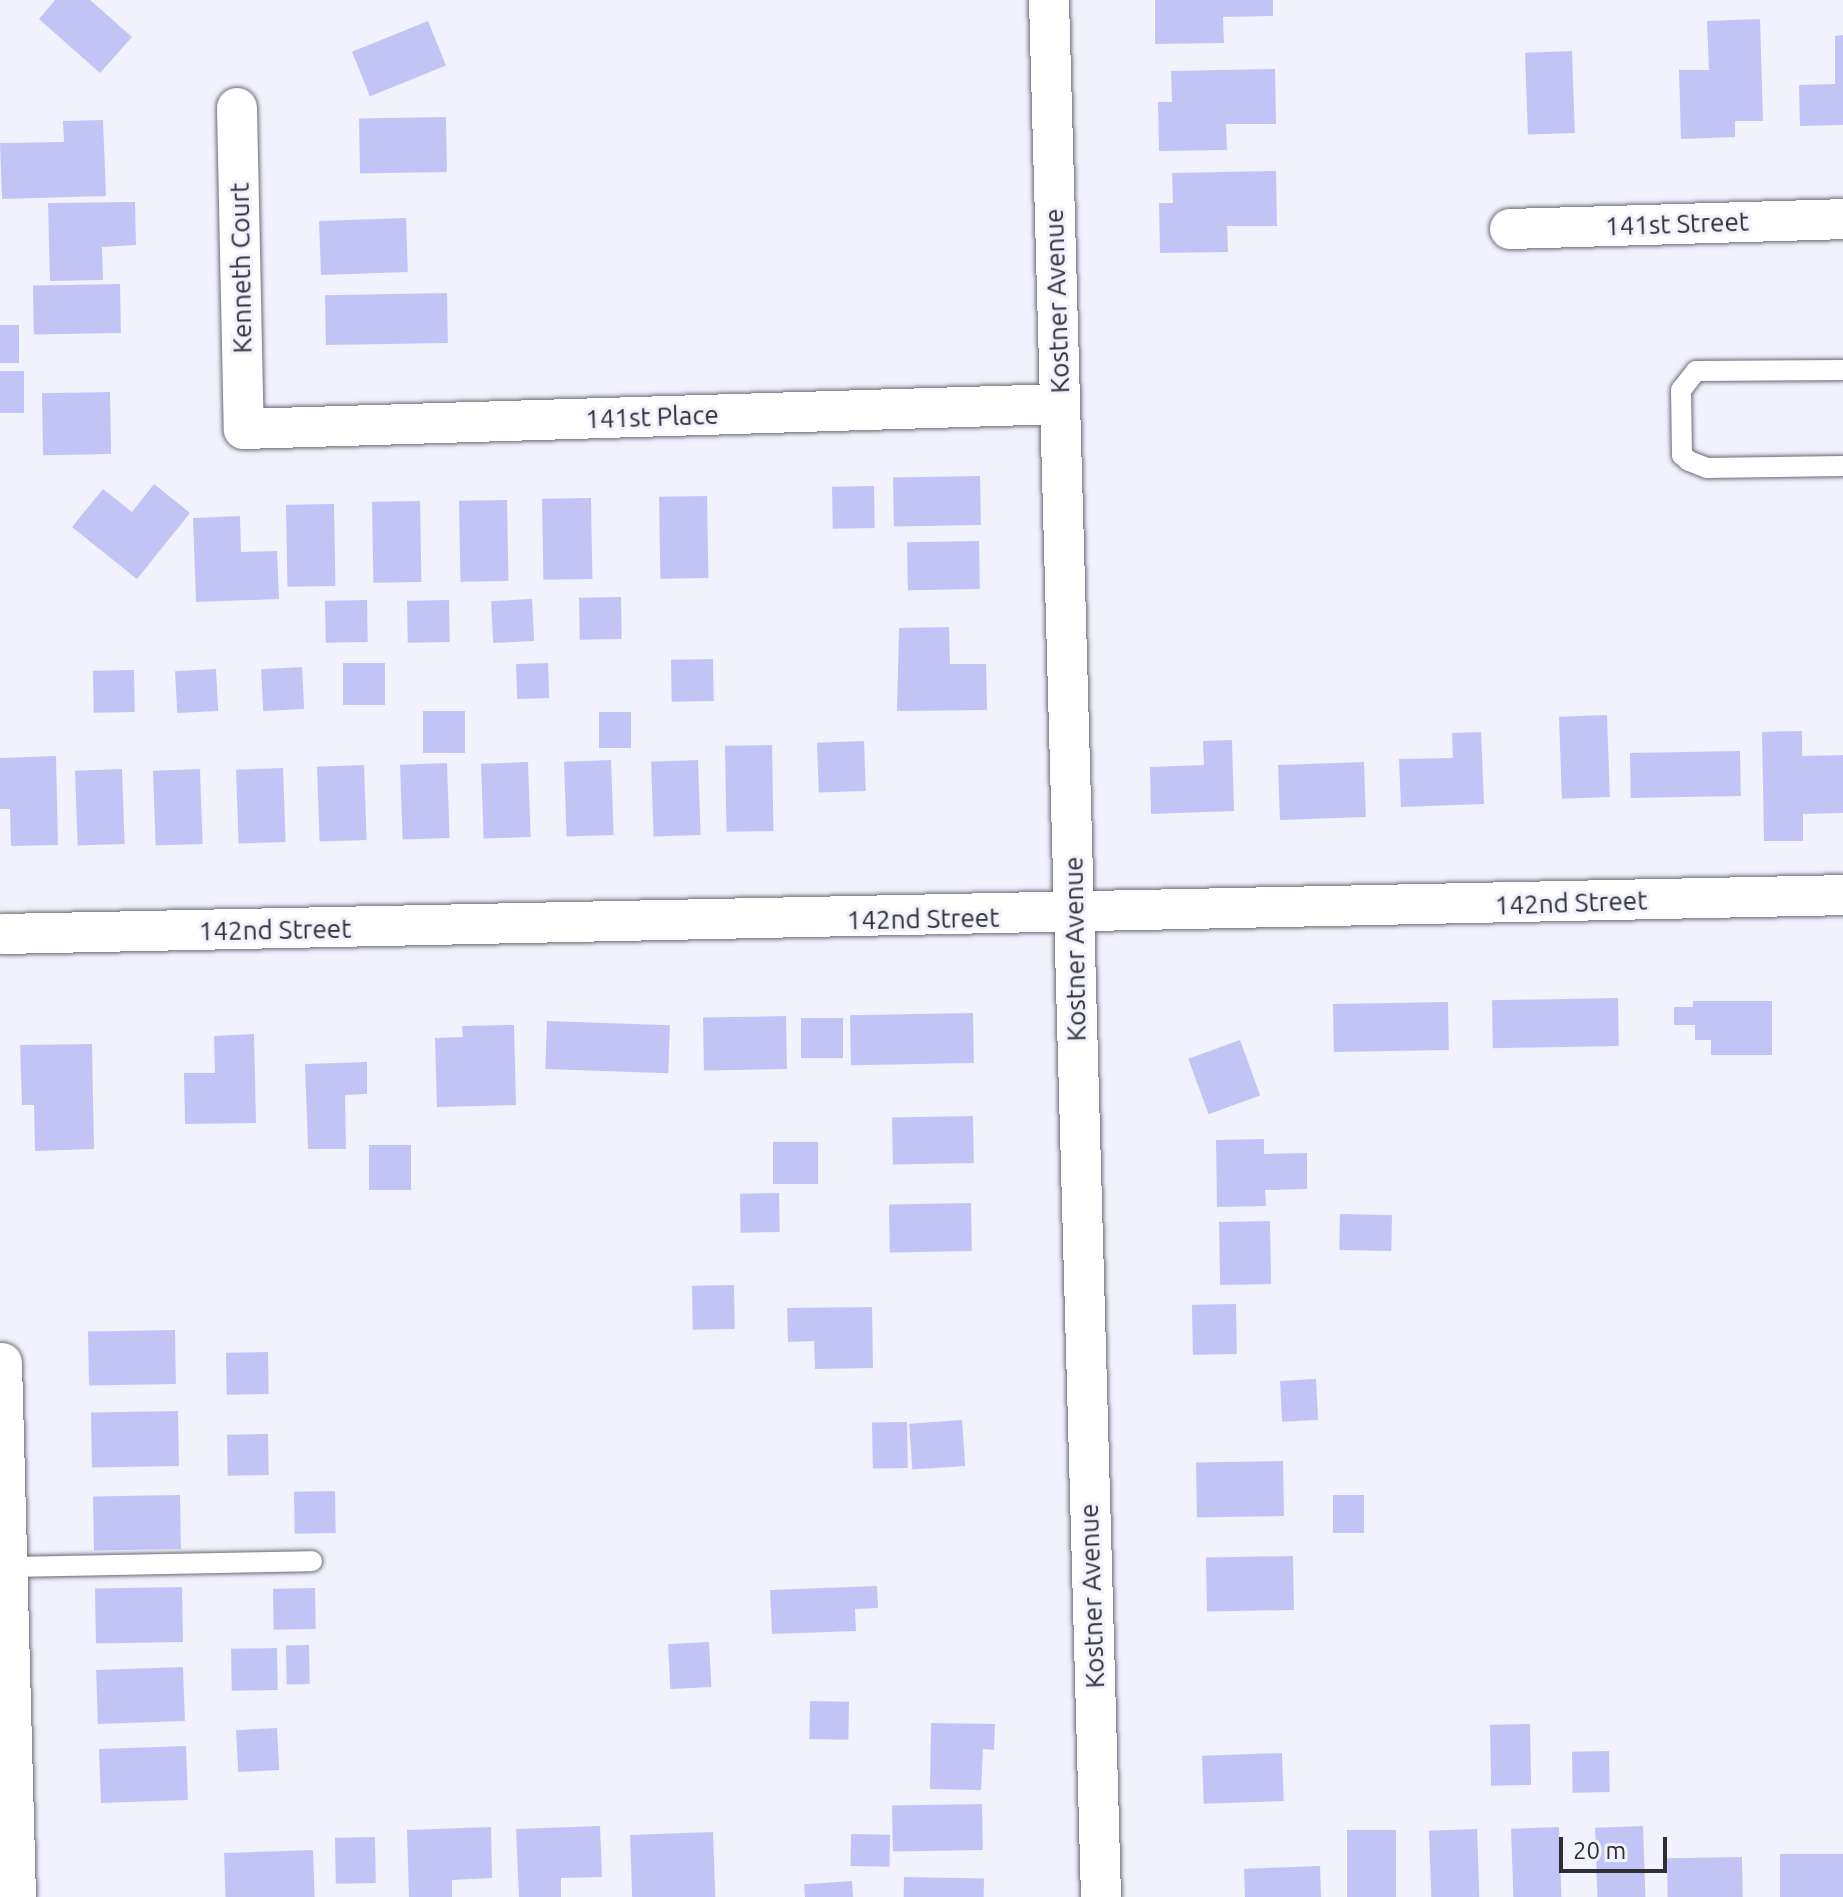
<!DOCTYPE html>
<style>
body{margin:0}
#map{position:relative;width:1843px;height:1897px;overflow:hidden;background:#f1f2fd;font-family:Ubuntu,sans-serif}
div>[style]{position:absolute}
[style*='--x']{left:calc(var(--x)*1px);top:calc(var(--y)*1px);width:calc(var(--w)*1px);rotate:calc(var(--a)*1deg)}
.building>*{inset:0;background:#c3c4f6;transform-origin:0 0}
.roads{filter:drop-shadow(0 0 2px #6a6a77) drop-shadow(0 0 2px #6a6a77)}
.lane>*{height:20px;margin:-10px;padding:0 10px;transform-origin:10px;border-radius:10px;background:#fff}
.street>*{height:40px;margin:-20px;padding:0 20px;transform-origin:20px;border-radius:20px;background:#fff}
span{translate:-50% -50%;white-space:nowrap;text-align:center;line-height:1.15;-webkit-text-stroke:6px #f1f2fd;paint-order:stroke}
.street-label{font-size:26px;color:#2e2e33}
.scale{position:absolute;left:1559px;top:1837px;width:108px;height:36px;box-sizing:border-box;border:4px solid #2e2e33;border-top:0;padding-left:10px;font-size:24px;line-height:28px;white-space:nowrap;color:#2e2e33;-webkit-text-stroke:6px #f1f2fd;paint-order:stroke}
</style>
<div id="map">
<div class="building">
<div style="clip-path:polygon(55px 0,90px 0,132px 37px,100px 73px,39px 19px)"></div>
<div style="clip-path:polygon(1155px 0,1273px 0,1273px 16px,1223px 17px,1224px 43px,1155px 44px)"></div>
<div style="clip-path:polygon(1760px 19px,1763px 121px,1735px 121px,1735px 137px,1681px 139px,1679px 70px,1709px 70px,1707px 21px)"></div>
<div style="left:428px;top:21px;width:48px;height:82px;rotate:68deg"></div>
<div style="clip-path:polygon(1843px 35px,1843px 125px,1800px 126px,1799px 85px,1835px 84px,1835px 36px)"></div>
<div style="left:1572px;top:51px;width:82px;height:47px;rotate:88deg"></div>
<div style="clip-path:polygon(1275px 69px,1276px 124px,1226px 124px,1227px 150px,1159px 151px,1158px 102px,1172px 102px,1171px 71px)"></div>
<div style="left:446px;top:117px;width:55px;height:87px;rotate:89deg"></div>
<div style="clip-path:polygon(103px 120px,106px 196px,2px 199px,0 143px,64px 142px,63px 121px)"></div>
<div style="clip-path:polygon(1276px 171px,1277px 226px,1227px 226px,1228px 252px,1160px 253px,1159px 203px,1173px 203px,1172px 173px)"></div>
<div style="clip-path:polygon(135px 202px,136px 245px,102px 247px,103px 280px,50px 281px,48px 203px)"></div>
<div style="left:406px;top:218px;width:54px;height:87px;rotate:88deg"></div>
<div style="left:120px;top:284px;width:49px;height:87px;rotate:89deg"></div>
<div style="left:447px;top:293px;width:50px;height:122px;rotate:89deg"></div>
<div style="left:0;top:325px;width:19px;height:38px"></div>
<div style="left:0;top:371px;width:24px;height:42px"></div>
<div style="left:110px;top:392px;width:62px;height:68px;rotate:89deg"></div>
<div style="left:980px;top:476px;width:49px;height:87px;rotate:89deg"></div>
<div style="clip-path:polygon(154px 484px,190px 513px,137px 579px,72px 527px,103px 489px,132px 512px)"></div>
<div style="left:874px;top:486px;width:42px;height:42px;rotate:89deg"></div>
<div style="left:707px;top:496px;width:82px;height:48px;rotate:89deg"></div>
<div style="left:591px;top:498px;width:81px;height:49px;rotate:89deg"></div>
<div style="left:507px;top:500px;width:81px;height:48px;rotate:89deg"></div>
<div style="left:420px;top:501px;width:81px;height:48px;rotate:89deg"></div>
<div style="left:334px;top:504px;width:82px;height:48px;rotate:89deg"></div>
<div style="clip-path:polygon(240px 516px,241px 552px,277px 551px,279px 599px,196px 602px,193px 518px)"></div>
<div style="left:979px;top:541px;width:48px;height:72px;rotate:89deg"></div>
<div style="left:621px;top:597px;width:42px;height:42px;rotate:89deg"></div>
<div style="left:532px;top:599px;width:42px;height:41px;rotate:87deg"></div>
<div style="left:367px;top:600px;width:42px;height:42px;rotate:89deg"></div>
<div style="left:449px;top:600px;width:42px;height:42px;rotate:89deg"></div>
<div style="clip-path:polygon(949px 627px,950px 664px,986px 664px,987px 710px,897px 711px,899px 628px)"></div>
<div style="left:713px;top:659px;width:42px;height:42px;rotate:89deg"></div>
<div style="left:385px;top:663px;width:42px;height:42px;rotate:90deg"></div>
<div style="left:548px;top:663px;width:35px;height:32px;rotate:88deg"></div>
<div style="left:302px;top:667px;width:42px;height:41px;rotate:87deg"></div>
<div style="left:216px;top:669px;width:42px;height:41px;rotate:87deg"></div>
<div style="left:134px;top:670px;width:42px;height:41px;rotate:89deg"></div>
<div style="left:465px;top:711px;width:42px;height:42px;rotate:90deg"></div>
<div style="left:599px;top:712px;width:32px;height:36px"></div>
<div style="left:1607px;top:715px;width:82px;height:48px;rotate:88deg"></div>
<div style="clip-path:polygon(1802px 731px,1802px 756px,1843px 755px,1843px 813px,1803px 814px,1803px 841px,1764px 841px,1762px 732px)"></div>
<div style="clip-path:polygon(1481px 732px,1484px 804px,1401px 807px,1399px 759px,1453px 758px,1452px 733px)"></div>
<div style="clip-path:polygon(1232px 740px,1234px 811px,1151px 814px,1150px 767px,1204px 765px,1203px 741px)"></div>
<div style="left:864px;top:741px;width:50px;height:47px;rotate:88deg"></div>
<div style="left:772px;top:745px;width:86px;height:47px;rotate:89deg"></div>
<div style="left:1740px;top:751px;width:45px;height:110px;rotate:89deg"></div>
<div style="clip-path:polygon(56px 756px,58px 845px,11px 846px,10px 809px,0 809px,0 758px)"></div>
<div style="left:611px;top:760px;width:75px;height:47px;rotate:88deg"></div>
<div style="left:698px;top:760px;width:75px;height:47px;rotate:88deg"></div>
<div style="left:528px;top:762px;width:75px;height:47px;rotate:88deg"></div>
<div style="left:1364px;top:762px;width:55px;height:86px;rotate:88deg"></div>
<div style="left:447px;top:763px;width:75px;height:47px;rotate:88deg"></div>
<div style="left:364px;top:765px;width:75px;height:47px;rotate:88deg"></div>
<div style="left:283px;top:768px;width:74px;height:47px;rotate:88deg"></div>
<div style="left:122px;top:769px;width:75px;height:47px;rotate:88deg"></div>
<div style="left:200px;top:769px;width:75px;height:47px;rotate:88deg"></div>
<div style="left:1618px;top:998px;width:48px;height:126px;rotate:89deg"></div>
<div style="clip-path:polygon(1693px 1001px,1772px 1001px,1772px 1055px,1711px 1055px,1711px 1040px,1695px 1040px,1695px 1025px,1674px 1025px,1674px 1007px,1693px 1007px)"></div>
<div style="left:1448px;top:1002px;width:48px;height:115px;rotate:89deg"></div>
<div style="left:973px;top:1013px;width:50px;height:123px;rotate:89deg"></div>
<div style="left:786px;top:1016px;width:53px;height:83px;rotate:89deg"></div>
<div style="left:801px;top:1018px;width:42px;height:40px"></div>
<div style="left:547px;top:1021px;width:123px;height:48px;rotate:2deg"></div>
<div style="clip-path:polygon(514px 1025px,516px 1105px,437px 1107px,435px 1038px,463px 1037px,462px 1026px)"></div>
<div style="clip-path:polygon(254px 1034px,256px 1123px,185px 1124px,184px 1073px,215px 1073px,214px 1036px)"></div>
<div style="left:1240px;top:1040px;width:59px;height:55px;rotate:70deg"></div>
<div style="clip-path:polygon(92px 1044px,94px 1149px,35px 1151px,34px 1105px,22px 1105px,20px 1045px)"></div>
<div style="clip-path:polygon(367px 1062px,367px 1094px,345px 1095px,346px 1149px,308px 1149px,305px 1064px)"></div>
<div style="left:973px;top:1116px;width:47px;height:81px;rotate:89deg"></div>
<div style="clip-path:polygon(1264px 1139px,1264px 1154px,1307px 1153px,1307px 1189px,1265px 1190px,1266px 1206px,1217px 1207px,1216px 1140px)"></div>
<div style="left:773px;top:1142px;width:45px;height:42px"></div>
<div style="left:411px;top:1145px;width:45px;height:42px;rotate:90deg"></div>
<div style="left:779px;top:1193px;width:39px;height:39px;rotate:89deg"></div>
<div style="left:971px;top:1203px;width:48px;height:82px;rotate:89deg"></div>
<div style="left:1340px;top:1214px;width:52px;height:36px;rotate:1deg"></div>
<div style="left:1270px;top:1221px;width:63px;height:51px;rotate:89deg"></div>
<div style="left:734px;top:1285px;width:44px;height:42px;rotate:89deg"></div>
<div style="left:1236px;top:1304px;width:50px;height:44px;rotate:89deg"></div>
<div style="clip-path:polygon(872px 1307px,873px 1368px,815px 1369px,814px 1341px,788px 1342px,787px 1308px)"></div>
<div style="left:175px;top:1330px;width:54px;height:87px;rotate:89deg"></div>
<div style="left:268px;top:1352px;width:42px;height:42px;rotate:89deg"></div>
<div style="left:1316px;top:1379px;width:41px;height:36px;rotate:87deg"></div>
<div style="left:178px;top:1411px;width:55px;height:87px;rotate:89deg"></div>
<div style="left:962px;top:1420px;width:46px;height:53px;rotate:86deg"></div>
<div style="left:907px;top:1422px;width:46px;height:35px;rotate:89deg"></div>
<div style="left:268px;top:1434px;width:41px;height:41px;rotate:89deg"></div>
<div style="left:1283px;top:1461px;width:55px;height:87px;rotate:89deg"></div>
<div style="left:335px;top:1491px;width:42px;height:41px;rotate:89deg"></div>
<div style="left:180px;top:1495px;width:54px;height:87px;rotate:89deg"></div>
<div style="left:1333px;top:1495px;width:31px;height:38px"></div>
<div style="left:1293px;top:1556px;width:54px;height:87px;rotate:89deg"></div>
<div style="clip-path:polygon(877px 1586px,878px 1608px,855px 1609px,856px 1631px,772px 1634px,770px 1590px)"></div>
<div style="left:182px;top:1587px;width:55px;height:87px;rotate:89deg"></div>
<div style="left:315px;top:1588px;width:41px;height:42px;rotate:89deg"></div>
<div style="left:709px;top:1642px;width:45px;height:41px;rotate:87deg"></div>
<div style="left:309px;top:1645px;width:39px;height:23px;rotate:89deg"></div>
<div style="left:277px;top:1648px;width:42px;height:46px;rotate:89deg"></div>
<div style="left:183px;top:1667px;width:54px;height:87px;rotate:88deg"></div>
<div style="left:810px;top:1701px;width:39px;height:38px;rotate:1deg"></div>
<div style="clip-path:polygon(931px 1723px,995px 1724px,994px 1750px,983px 1749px,981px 1790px,930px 1789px)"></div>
<div style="left:1530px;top:1724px;width:61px;height:40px;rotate:89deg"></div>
<div style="left:277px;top:1728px;width:42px;height:41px;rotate:87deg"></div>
<div style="left:186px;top:1746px;width:54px;height:87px;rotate:88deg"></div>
<div style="left:1609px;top:1751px;width:41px;height:37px;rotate:89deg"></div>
<div style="left:1282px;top:1753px;width:48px;height:80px;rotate:88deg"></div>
<div style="left:982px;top:1804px;width:46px;height:90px;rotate:89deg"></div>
<div style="clip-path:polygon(600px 1826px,602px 1877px,561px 1878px,561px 1897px,519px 1897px,516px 1829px)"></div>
<div style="left:1643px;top:1826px;width:71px;height:48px;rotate:88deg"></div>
<div style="clip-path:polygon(491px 1827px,492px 1878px,452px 1880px,452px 1897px,409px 1897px,407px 1830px)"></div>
<div style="left:1559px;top:1827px;width:70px;height:48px;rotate:88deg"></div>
<div style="left:1477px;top:1829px;width:68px;height:48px;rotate:88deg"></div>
<div style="left:1347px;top:1830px;width:49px;height:67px"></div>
<div style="left:713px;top:1832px;width:65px;height:83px;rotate:88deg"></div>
<div style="left:851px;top:1834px;width:39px;height:32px;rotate:1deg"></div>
<div style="left:375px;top:1837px;width:46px;height:40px;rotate:89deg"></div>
<div style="left:313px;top:1850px;width:47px;height:89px;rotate:88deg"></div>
<div style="left:1843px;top:1854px;width:43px;height:63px;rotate:90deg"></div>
<div style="left:1742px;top:1857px;width:40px;height:75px;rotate:89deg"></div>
<div style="left:1320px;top:1866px;width:31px;height:76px;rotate:88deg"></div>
<div style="left:904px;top:1877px;width:80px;height:20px;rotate:1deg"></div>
<div style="left:852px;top:1881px;width:16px;height:48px;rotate:86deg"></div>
</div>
<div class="roads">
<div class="lane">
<div style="--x:1843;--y:370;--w:147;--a:179.6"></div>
<div style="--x:1696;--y:371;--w:24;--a:128"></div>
<div style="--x:1681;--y:390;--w:65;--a:89.1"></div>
<div style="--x:1682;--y:455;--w:9;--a:41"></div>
<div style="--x:1689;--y:461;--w:19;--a:21"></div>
<div style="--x:1707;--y:468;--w:136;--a:-0.8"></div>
<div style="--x:8;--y:1567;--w:304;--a:-1.1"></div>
</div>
<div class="street">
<div style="--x:1049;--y:0;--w:1898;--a:88.43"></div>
<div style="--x:237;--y:108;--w:321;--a:88.8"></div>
<div style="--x:244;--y:429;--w:816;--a:-1.75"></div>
<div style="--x:1510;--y:229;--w:333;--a:-1.7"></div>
<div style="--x:2;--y:934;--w:1841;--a:-1.21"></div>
<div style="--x:2;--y:1363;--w:534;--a:88.5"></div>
</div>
</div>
<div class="street-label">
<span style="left:1677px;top:224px;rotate:-2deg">141st Street</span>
<span style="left:241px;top:268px;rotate:-91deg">Kenneth Court</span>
<span style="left:1057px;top:301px;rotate:-92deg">Kostner Avenue</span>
<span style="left:652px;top:417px;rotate:-2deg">141st Place</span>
<span style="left:1571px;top:903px;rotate:-2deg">142nd Street</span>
<span style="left:923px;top:919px;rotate:-1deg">142nd Street</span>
<span style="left:275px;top:930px;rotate:-1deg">142nd Street</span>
<span style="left:1075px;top:949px;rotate:-91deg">Kostner Avenue</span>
<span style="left:1092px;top:1596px;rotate:-92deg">Kostner Avenue</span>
</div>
<div class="scale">20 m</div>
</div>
